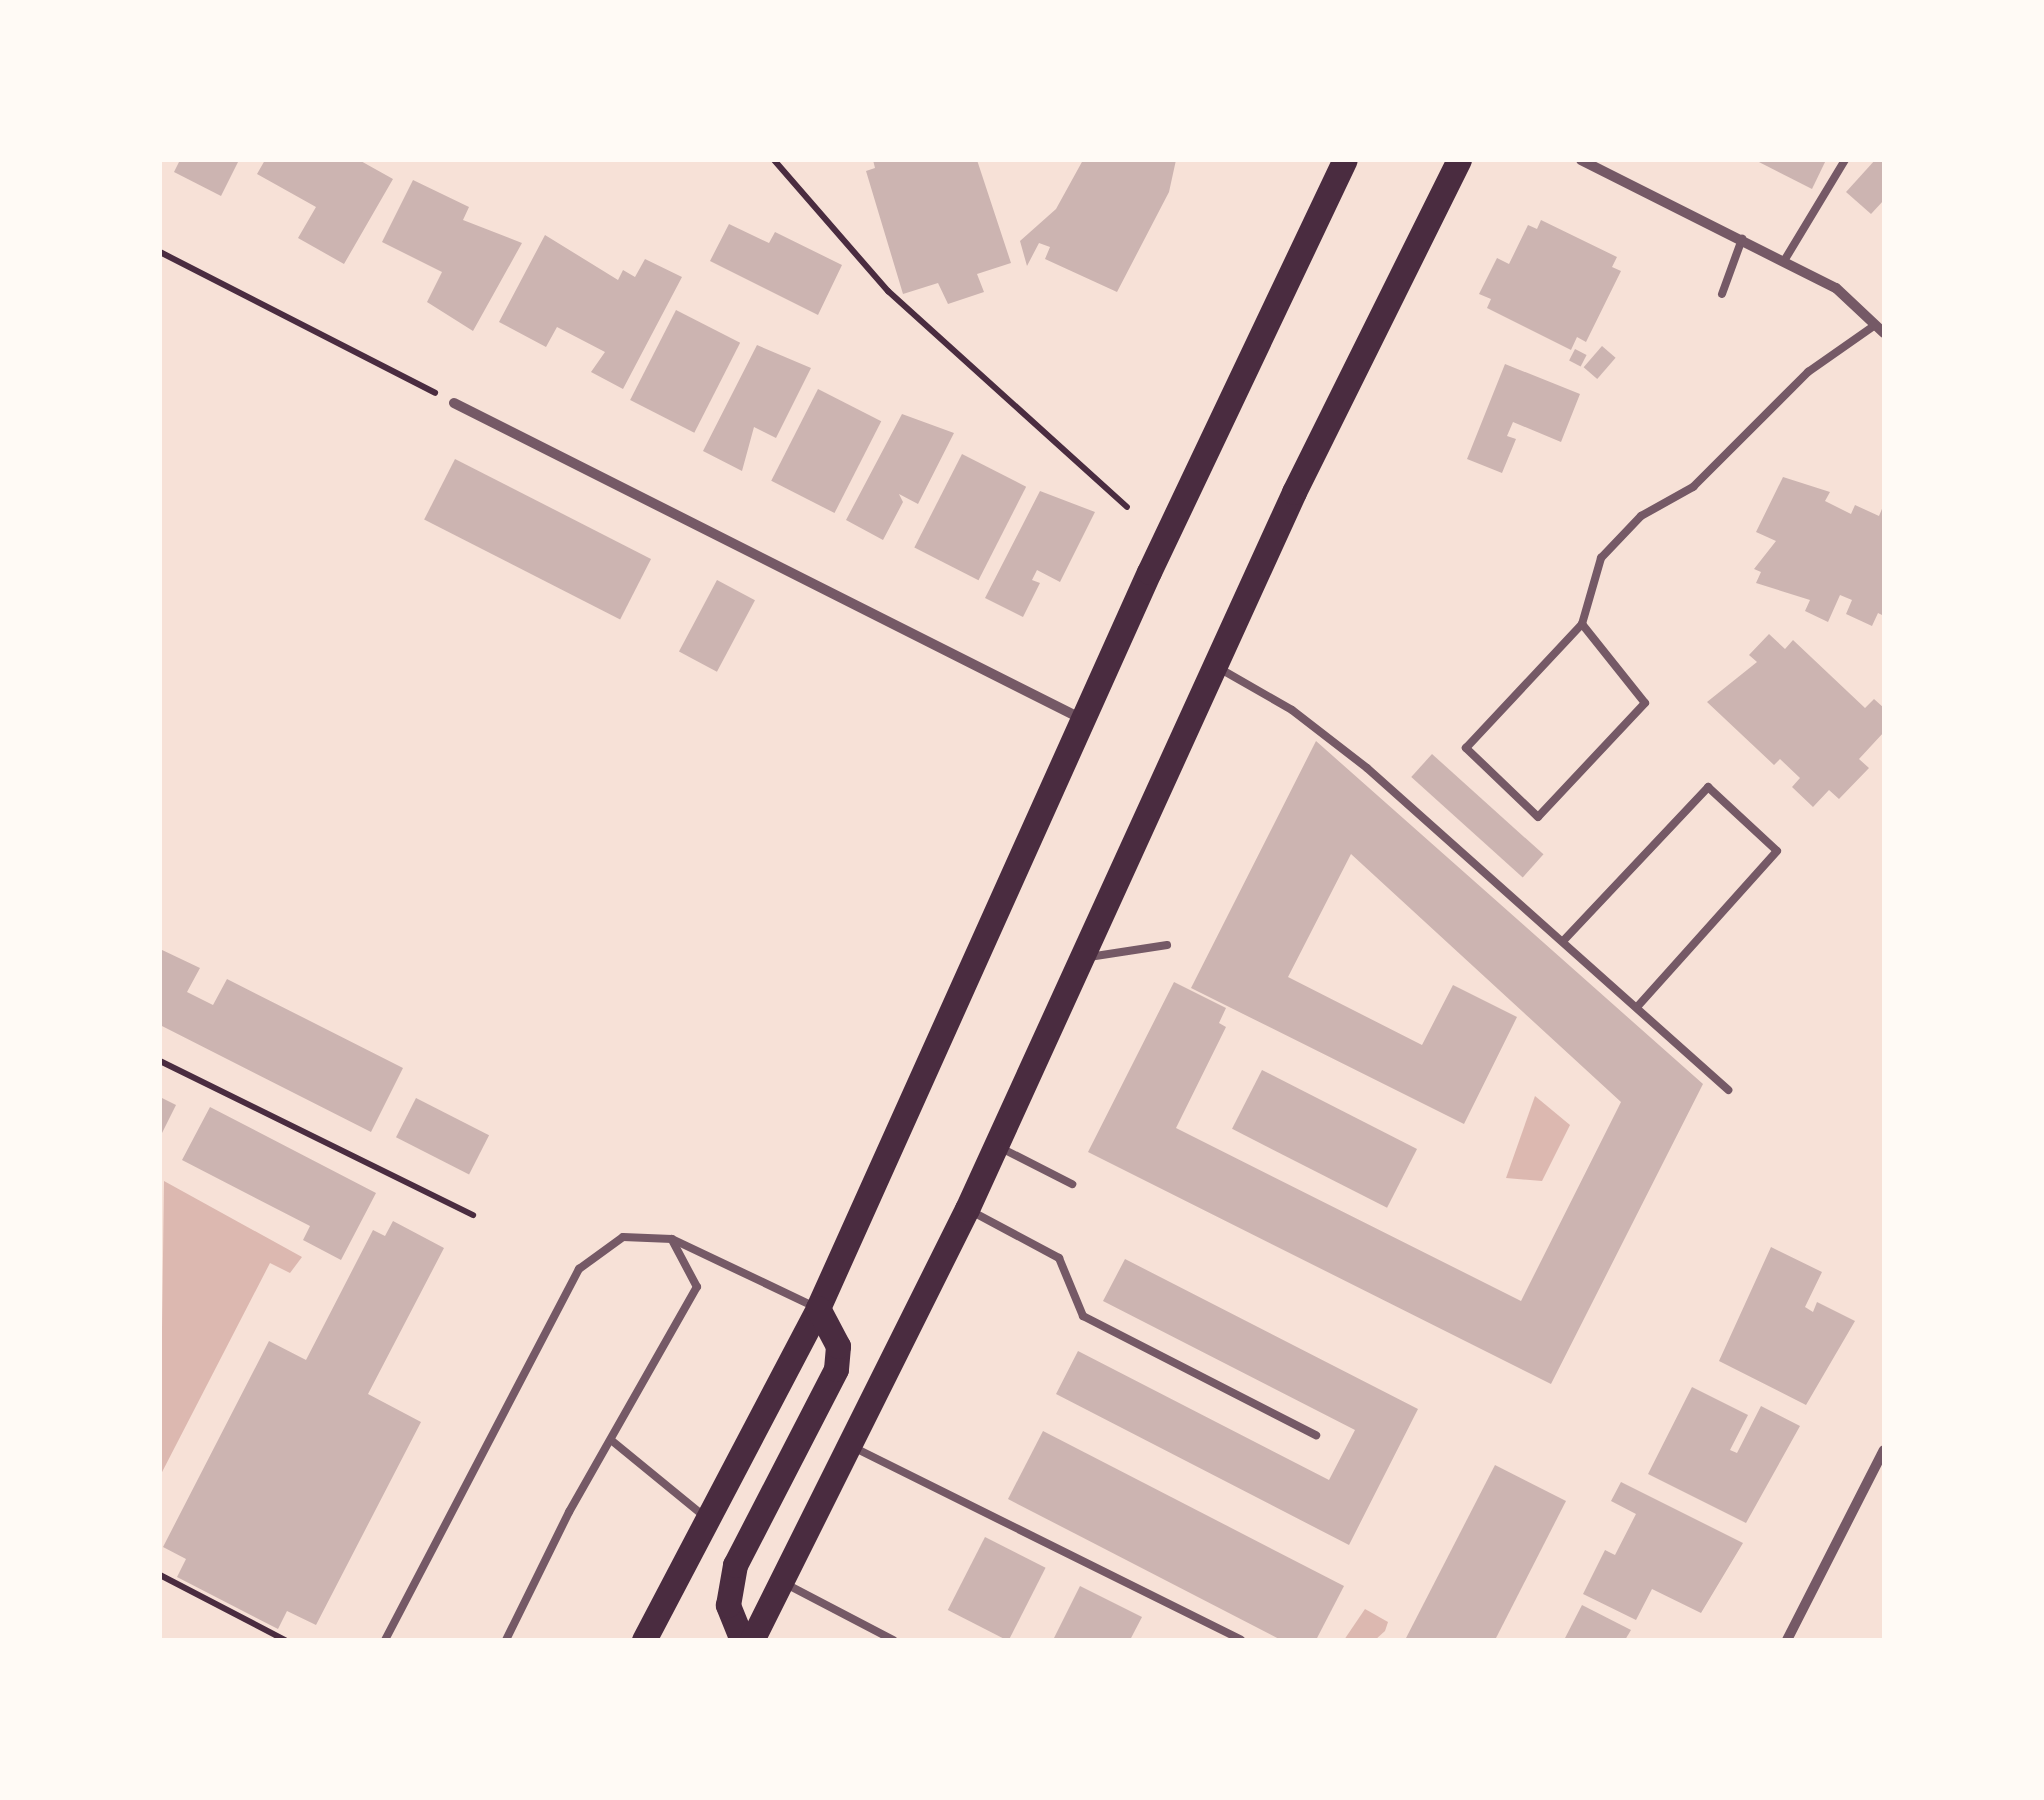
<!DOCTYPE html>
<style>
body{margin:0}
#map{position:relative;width:2044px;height:1800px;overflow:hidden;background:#f7e1d7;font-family:Overpass,sans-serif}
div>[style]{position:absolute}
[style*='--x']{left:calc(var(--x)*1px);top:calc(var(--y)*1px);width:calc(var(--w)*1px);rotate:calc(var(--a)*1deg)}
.water>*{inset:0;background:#dcb8b0}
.building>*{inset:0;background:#ccb4b1;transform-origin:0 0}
.path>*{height:6px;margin:-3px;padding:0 3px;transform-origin:3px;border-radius:3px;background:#4a2c40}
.service>*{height:8px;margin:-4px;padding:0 4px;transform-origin:4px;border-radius:4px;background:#755966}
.minor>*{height:10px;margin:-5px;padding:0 5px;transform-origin:5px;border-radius:5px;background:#755966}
.primary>*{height:25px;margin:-12.5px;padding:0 12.5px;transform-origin:12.5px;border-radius:12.5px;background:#4a2c40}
span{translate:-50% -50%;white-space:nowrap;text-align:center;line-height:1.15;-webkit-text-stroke:8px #fffaf5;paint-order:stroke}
.frame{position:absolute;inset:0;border:162px solid #fffaf5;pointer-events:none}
</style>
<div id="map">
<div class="water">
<div style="clip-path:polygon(1535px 1096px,1570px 1125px,1542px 1181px,1506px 1178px)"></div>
<div style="clip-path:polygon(164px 1181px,302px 1257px,290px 1273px,270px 1263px,160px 1476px)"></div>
<div style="clip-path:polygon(1365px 1609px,1388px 1622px,1385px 1631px,1375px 1640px,1344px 1640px)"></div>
</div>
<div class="building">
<div style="clip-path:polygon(180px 160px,239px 160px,221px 196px,174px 172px)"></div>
<div style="clip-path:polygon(265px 160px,359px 160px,393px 179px,344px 264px,298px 238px,316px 207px,257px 174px)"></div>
<div style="clip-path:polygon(873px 160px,977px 160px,1011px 263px,977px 274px,984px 292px,948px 304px,938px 283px,903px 294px,866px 171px,875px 168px)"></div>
<div style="clip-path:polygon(1083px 160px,1176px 160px,1169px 192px,1117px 292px,1045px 259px,1050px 247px,1039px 243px,1027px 266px,1020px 241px,1056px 209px)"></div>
<div style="clip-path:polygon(1755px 160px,1826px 160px,1812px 189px)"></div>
<div style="clip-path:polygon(1875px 160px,1884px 160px,1884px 200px,1871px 214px,1846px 192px)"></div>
<div style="clip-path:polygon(413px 180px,469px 207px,463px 220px,522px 243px,473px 331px,427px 302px,442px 272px,382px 242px)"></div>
<div style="clip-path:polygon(1541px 220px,1617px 257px,1612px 267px,1621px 271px,1586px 342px,1577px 337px,1571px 350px,1487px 308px,1491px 299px,1479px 294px,1497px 258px,1509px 264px,1528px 225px,1537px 229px)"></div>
<div style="clip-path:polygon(729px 224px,769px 243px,775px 232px,842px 265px,818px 315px,710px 261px)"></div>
<div style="clip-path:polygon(545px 235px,618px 280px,623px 270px,635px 277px,645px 259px,682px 277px,623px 389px,591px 372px,605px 352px,557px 327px,546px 347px,499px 322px)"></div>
<div style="left:676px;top:310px;width:72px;height:101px;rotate:27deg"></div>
<div style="clip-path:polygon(757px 345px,811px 368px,776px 438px,754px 427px,742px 471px,703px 451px)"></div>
<div style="left:1602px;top:346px;width:18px;height:28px;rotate:41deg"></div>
<div style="left:1575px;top:349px;width:13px;height:13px;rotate:27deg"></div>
<div style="clip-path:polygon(1505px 364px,1580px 394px,1561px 442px,1513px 422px,1507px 436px,1516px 439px,1502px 473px,1467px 459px)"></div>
<div style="left:818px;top:389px;width:71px;height:103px;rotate:27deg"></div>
<div style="clip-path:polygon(902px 414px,954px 433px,918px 504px,899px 494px,903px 502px,883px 540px,846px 520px)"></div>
<div style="left:962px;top:454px;width:72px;height:105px;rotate:27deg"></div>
<div style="left:455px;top:459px;width:220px;height:68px;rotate:27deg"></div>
<div style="clip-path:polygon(1783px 477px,1830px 492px,1825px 501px,1851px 514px,1855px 505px,1879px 516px,1884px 504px,1884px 616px,1878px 613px,1872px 626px,1846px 614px,1852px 600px,1840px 595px,1828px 622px,1805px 611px,1810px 600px,1756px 583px,1761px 572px,1754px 569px,1776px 541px,1756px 532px)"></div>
<div style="clip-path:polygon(1040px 491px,1095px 512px,1060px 582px,1037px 570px,1032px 580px,1040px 583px,1023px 617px,985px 598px)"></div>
<div style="left:717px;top:580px;width:43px;height:81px;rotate:28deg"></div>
<div style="clip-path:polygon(1769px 634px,1785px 649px,1793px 640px,1865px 708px,1874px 699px,1884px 708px,1884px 732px,1859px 759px,1869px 768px,1839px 799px,1829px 790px,1813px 807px,1792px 787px,1800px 778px,1780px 759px,1774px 765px,1707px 702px,1757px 662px,1749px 655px)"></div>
<div style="clip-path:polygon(1316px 741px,1703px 1084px,1551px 1384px,1088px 1152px,1174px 982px,1226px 1008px,1219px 1023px,1226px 1027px,1176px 1128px,1521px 1301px,1621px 1102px,1351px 854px,1288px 977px,1422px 1045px,1453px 985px,1517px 1017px,1464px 1124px,1191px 988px)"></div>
<div style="left:1432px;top:754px;width:150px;height:31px;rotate:42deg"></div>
<div style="clip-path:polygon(160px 949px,200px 968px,187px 992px,213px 1005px,227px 979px,403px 1068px,371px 1132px,160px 1025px)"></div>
<div style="left:1262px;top:1070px;width:174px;height:66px;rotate:27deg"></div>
<div style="clip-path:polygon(160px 1097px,176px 1105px,160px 1137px)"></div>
<div style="left:416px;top:1098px;width:82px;height:44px;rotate:27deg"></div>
<div style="clip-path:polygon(210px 1107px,376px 1193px,341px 1260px,303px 1240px,310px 1226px,182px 1160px)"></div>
<div style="clip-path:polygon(393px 1221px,444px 1248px,368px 1394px,421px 1422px,316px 1625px,287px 1611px,278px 1629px,177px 1577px,186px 1559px,163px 1547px,269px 1341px,306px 1360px,373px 1230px,385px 1236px)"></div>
<div style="clip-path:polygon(1771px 1247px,1822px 1272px,1805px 1307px,1813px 1312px,1817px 1302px,1855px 1321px,1806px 1405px,1719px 1361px)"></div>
<div style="clip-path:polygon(1125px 1259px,1418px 1409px,1349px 1545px,1056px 1394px,1078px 1351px,1329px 1480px,1355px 1430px,1103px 1301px)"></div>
<div style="clip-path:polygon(1692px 1387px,1748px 1415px,1730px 1450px,1737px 1453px,1761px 1406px,1800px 1426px,1746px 1523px,1648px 1474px)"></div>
<div style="clip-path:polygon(1043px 1431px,1344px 1586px,1316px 1640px,1281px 1640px,1008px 1499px)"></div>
<div style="clip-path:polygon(1495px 1465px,1566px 1501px,1495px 1640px,1405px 1640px)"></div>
<div style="clip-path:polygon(1621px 1482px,1743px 1543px,1701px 1613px,1652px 1589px,1636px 1620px,1583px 1594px,1605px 1550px,1615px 1555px,1636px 1514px,1611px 1501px)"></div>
<div style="left:985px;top:1537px;width:68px;height:82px;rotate:27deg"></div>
<div style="clip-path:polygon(1080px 1586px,1142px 1617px,1130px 1640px,1053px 1640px)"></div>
<div style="clip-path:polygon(1582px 1605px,1631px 1630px,1625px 1640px,1564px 1640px)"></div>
</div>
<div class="path">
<div style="--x:774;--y:160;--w:174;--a:49"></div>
<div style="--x:888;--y:291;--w:322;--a:42.1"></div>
<div style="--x:160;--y:252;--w:309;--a:27.1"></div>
<div style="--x:160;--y:1061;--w:349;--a:26.2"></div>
<div style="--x:160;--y:1575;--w:141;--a:27.5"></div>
</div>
<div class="service">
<div style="--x:1784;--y:261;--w:118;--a:-58.9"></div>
<div style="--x:1722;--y:294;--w:59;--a:-70"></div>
<div style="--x:1582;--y:624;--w:101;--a:51.4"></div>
<div style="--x:1645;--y:703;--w:156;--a:133.2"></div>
<div style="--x:1538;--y:817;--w:100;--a:-136.2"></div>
<div style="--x:1466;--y:748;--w:170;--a:-46.9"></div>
<div style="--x:1582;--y:624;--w:69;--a:-73.9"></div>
<div style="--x:1601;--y:558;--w:58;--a:-46.4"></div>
<div style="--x:1641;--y:516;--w:60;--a:-29.1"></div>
<div style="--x:1693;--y:487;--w:163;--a:-45"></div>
<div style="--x:1808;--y:372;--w:82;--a:-35"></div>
<div style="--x:1217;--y:667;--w:86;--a:29.8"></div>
<div style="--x:1292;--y:710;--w:95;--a:37.7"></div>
<div style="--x:1367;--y:768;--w:484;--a:41.7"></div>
<div style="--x:1565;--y:939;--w:209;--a:-46.7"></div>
<div style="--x:1708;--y:787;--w:94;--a:42.8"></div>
<div style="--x:1777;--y:851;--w:207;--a:131.9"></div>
<div style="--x:1089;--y:957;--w:79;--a:-8.7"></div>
<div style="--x:1001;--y:1148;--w:80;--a:26.9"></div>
<div style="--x:971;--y:1211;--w:100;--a:28.1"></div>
<div style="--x:1059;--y:1258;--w:63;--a:67.5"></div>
<div style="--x:1083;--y:1316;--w:262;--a:27.1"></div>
<div style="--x:611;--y:1440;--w:120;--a:39.3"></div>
<div style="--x:853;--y:1447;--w:433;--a:26.4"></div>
<div style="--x:786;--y:1584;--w:121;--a:27.6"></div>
<div style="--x:385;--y:1640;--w:419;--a:-62.4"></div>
<div style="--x:579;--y:1269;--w:54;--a:-36"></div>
<div style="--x:623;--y:1237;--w:49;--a:2.3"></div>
<div style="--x:672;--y:1239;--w:158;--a:25.4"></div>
<div style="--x:506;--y:1640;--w:143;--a:-63.8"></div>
<div style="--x:569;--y:1512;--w:259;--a:-60.4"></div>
<div style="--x:697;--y:1287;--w:53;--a:-118"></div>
</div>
<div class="minor">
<div style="--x:1581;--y:160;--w:285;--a:26.7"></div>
<div style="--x:1836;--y:288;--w:66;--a:43.2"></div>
<div style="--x:454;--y:403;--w:703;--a:26.71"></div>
<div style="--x:1787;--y:1640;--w:213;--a:-63"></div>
</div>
<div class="primary">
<div style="--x:644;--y:1640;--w:375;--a:-62.3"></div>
<div style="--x:818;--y:1308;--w:807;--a:-65.79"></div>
<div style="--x:1149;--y:572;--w:456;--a:-64.6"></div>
<div style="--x:742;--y:1640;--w:38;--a:-112"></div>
<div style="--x:728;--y:1605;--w:41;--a:-80.1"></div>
<div style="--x:735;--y:1565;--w:220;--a:-62.7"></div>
<div style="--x:836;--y:1369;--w:23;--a:-85"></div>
<div style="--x:838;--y:1346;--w:43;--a:-117.8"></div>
<div style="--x:752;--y:1640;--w:482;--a:-63.5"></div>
<div style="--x:967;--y:1209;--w:788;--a:-65.48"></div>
<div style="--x:1294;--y:492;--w:371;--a:-63.6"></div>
</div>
<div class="frame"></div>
</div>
